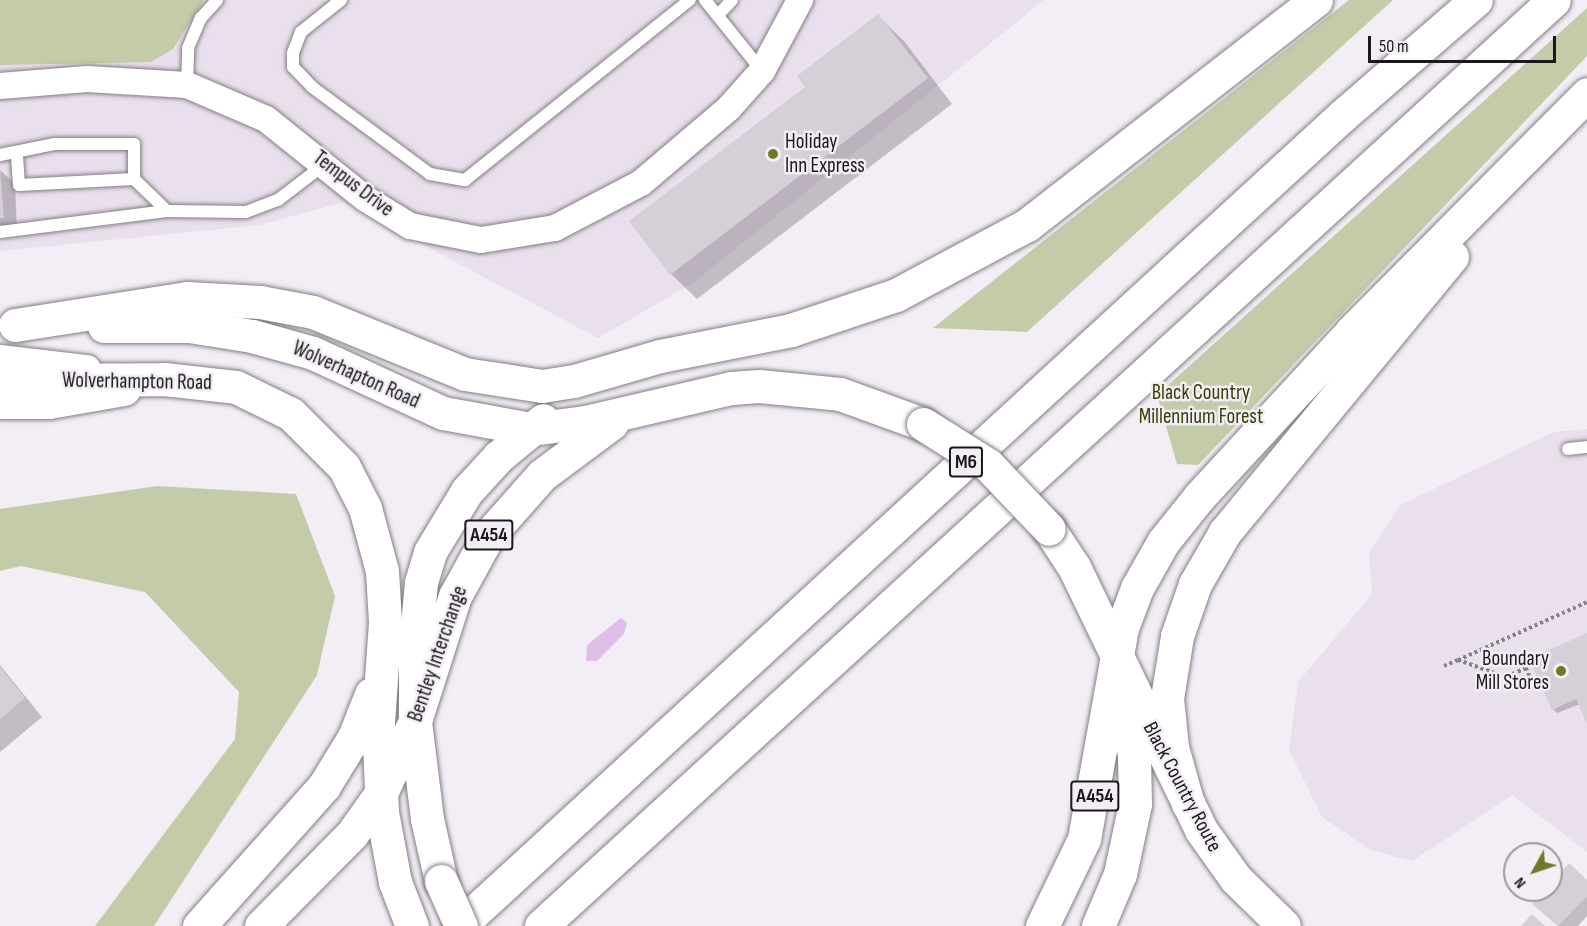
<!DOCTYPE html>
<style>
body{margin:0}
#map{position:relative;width:1587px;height:926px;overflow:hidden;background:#f3edf5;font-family:"Sofia Sans Condensed",sans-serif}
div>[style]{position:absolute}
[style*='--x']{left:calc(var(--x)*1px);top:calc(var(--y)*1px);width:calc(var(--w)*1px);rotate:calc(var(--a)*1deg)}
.built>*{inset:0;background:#eadfed}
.green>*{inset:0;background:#c4cba8}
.water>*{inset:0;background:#dfbee9}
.shadow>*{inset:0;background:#0003}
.building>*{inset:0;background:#d5cfd7}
.path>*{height:4px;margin-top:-2px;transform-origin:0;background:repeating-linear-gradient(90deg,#858185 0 3px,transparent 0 6px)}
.roads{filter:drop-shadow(0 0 2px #837e85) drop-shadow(0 0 2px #837e85)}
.lane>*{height:12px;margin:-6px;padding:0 6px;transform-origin:6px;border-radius:6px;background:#fff}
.street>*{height:26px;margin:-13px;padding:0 13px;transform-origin:13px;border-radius:13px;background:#fff}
.secondary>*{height:33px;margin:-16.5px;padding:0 16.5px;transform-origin:16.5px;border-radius:16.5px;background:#fff}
.highway>*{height:33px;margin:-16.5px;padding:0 16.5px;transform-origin:16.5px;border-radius:16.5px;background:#fff}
.bridges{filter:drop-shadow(0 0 2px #837e85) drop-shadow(0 0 2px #837e85)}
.highway-bridge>*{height:33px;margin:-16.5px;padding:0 16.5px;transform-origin:16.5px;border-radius:16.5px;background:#fff}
.dots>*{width:16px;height:16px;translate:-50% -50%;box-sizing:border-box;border:3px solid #f3edf5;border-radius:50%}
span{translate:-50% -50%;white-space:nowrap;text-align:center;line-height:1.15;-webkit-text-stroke:5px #f3edf5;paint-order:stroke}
.shield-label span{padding:2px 4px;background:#f3edf5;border:2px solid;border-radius:4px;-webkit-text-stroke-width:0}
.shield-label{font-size:20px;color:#1a181a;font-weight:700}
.poi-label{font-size:21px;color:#1a181a}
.left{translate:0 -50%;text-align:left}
.right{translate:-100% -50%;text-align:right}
.street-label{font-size:21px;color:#1a181a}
.park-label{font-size:21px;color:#373f02}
.north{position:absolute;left:1503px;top:842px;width:60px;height:60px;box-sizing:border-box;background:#f3edf5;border:2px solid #9c989d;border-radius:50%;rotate:230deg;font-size:16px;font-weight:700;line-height:24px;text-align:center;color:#1a181a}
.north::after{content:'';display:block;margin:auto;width:21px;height:27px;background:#6e7a26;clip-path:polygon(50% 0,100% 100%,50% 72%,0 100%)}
.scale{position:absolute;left:1368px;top:36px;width:188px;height:27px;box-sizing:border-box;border:3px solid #1a181a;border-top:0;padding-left:8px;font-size:18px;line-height:21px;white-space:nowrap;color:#1a181a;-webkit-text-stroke:4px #f3edf5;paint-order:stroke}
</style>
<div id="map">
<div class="built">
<div style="clip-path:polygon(0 0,1044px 0,693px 283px,598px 338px,343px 202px,260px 225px,0 251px)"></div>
<div style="clip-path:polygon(1587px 429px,1587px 852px,1512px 795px,1412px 861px,1371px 850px,1322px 817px,1289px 750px,1298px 682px,1372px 594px,1369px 553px,1400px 505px,1554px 432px)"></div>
</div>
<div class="green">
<div style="clip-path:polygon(0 0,204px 0,173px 49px,151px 62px,0 65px)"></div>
<div style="clip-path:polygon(1349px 0,1393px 0,1027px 332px,933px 328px)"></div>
<div style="clip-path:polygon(1587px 8px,1587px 56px,1198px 465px,1177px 464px,1157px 395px)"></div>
<div style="clip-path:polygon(157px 486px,296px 494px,335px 596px,317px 675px,154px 926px,95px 926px,235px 739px,239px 692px,145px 592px,21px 566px,0 571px,0 509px)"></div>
</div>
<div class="water">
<div style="clip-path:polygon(621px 618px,627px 623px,624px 634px,597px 661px,586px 661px,587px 645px)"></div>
</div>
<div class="shadow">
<div style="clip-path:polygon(878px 16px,904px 41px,952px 104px,697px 299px,671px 274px,807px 87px)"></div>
<div style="clip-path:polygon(0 170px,15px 184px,17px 232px,0 232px)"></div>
<div style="clip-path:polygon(1587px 635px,1587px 720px,1580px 704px,1557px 713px,1553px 709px)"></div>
<div style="clip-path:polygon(0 665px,42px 717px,0 752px)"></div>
<div style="clip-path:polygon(1587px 882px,1587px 916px,1578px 926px,1558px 926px,1543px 913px,1546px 890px,1551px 890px,1551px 885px)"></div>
</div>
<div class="building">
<div style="clip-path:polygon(878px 14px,928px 78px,670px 275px,629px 221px,805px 87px,797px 76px)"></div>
<div style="clip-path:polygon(0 169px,4px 218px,0 218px)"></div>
<div style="clip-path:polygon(1587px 633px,1587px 724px,1576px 699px,1552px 710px,1529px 659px)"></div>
<div style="clip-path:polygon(0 667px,25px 698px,0 719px)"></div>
<div style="clip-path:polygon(1569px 863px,1587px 880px,1587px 896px,1558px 926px,1532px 904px,1544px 890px,1551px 890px,1551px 883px)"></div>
<div style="clip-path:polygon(1532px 914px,1545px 926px,1521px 926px)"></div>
</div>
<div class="path">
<div style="--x:1444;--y:666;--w:15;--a:-23"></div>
<div style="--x:1540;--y:684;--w:7;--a:153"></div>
<div style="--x:1534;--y:687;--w:21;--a:-113"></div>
<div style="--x:1526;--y:668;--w:22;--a:156"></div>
<div style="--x:1506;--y:677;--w:51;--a:-160.5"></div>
<div style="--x:1458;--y:660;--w:141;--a:-24.2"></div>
</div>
<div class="roads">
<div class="lane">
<div style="--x:341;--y:0;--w:51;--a:141.3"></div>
<div style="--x:301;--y:32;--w:22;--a:111"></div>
<div style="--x:293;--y:53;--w:14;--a:90"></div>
<div style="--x:293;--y:67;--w:28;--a:46"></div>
<div style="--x:312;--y:87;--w:147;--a:36.4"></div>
<div style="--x:430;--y:174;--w:36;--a:10"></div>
<div style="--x:465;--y:180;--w:288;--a:-38.7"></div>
<div style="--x:705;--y:0;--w:91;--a:51.2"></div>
<div style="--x:719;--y:14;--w:19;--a:-47"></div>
<div style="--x:187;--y:85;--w:37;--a:-88"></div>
<div style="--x:188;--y:48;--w:33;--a:-67"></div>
<div style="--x:201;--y:18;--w:24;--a:-48"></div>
<div style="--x:0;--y:155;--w:55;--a:-11.5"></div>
<div style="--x:54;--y:144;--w:80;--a:0"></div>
<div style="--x:134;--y:144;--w:35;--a:90"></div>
<div style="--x:134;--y:179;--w:115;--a:177"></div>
<div style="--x:19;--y:185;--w:32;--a:-94"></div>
<div style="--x:134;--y:179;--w:46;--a:44.1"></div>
<div style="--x:0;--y:232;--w:168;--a:-7.2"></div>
<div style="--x:167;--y:211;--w:79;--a:0.7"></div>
<div style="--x:246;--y:212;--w:34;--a:-21"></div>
<div style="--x:278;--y:200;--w:59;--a:-37.5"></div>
<div style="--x:1568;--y:449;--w:19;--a:-6"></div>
</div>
<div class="street">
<div style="--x:0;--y:86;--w:87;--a:-4.6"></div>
<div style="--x:87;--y:79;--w:100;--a:3.4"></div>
<div style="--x:187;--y:85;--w:86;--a:23.3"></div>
<div style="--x:266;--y:119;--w:128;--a:38.7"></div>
<div style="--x:366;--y:199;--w:52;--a:31.5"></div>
<div style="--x:410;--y:226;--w:72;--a:11.2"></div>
<div style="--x:481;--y:240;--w:75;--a:-9.2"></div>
<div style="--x:555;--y:228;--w:97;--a:-27.6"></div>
<div style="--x:641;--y:183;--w:116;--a:-40.4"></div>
<div style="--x:729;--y:108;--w:50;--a:-48.3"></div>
<div style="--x:762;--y:71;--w:81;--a:-61.8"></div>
<div style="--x:0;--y:358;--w:88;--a:6.6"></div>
</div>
<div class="secondary">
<div style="--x:0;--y:402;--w:49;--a:0"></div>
<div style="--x:49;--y:402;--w:76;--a:-9.8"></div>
</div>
<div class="highway">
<div style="--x:15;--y:325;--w:174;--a:-8.9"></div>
<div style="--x:187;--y:298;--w:73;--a:3.1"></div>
<div style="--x:260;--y:302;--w:54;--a:10.7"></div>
<div style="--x:313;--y:312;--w:164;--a:22.2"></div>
<div style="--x:465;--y:374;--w:78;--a:8.9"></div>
<div style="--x:542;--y:386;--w:32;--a:-9"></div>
<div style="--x:574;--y:381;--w:90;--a:-16.2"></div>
<div style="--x:660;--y:356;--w:134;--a:-11.2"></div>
<div style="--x:791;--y:330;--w:111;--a:-18.4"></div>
<div style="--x:896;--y:295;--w:149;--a:-28.1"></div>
<div style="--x:1027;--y:225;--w:366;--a:-37.9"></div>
<div style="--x:104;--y:326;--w:85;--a:0"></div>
<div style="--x:189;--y:326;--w:64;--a:9"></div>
<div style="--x:252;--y:336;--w:63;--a:15.6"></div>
<div style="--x:313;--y:353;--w:143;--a:24.8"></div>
<div style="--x:443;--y:413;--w:89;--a:10.3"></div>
<div style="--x:531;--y:429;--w:54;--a:-7.4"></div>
<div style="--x:585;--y:422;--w:150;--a:-13.1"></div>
<div style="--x:731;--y:388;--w:28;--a:-4"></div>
<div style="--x:759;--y:386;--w:81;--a:5.6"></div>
<div style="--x:840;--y:394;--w:88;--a:19.9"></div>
<div style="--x:0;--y:380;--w:164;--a:-0.3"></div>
<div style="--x:164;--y:379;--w:72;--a:6.3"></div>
<div style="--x:236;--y:387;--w:61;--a:26.1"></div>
<div style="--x:291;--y:414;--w:75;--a:45"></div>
<div style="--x:344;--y:467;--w:46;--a:62.9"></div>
<div style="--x:365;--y:508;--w:65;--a:74.9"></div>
<div style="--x:382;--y:571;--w:51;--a:86.6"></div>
<div style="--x:385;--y:622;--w:101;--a:94"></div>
<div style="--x:378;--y:723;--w:89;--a:87.4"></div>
<div style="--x:382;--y:812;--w:71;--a:79.5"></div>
<div style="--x:395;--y:882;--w:47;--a:68.9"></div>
<div style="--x:1049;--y:529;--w:45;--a:56.7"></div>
<div style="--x:1074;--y:567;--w:292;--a:64.2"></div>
<div style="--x:1201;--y:830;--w:60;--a:54.5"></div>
<div style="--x:1236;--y:879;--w:67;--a:44.4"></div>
<div style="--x:1188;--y:804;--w:59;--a:-105.7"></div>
<div style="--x:1172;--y:747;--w:49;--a:-95.8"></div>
<div style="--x:1167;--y:698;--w:63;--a:-80.8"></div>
<div style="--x:1177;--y:636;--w:55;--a:-70.9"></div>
<div style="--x:1195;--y:584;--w:60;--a:-60"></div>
<div style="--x:1225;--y:532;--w:357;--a:-50.5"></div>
<div style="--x:441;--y:881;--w:64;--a:-102.7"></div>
<div style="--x:427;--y:819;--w:99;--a:-97"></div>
<div style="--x:415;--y:721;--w:74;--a:-90"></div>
<div style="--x:415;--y:647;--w:65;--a:-84.7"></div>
<div style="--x:421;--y:582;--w:31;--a:-73"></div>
<div style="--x:430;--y:552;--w:71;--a:-58.8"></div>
<div style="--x:467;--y:491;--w:46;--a:-47.6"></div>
<div style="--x:498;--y:457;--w:58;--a:-39.4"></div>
<div style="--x:199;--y:926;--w:188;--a:-48.2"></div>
<div style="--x:324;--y:786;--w:57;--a:-58.5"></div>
<div style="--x:354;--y:737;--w:46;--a:-68.4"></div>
<div style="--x:261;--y:926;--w:129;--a:-45.3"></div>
<div style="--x:352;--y:834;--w:50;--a:-54.7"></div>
<div style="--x:381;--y:793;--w:80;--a:-64.7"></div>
<div style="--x:415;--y:721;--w:131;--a:-72.3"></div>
<div style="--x:455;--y:596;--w:68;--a:-61.2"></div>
<div style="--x:488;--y:536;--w:81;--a:-48.5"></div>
<div style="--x:542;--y:475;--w:87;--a:-36.6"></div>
<div style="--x:459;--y:926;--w:1198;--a:-42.53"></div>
<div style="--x:1342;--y:116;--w:177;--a:-40.9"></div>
<div style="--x:541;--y:926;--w:1372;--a:-42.43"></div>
<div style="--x:1042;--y:926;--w:97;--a:-64.2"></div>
<div style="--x:1084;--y:839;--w:214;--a:-79.8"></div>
<div style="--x:1122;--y:628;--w:43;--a:-69.4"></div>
<div style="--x:1137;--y:588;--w:53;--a:-60.5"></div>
<div style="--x:1163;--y:542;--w:58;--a:-51.3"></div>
<div style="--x:1199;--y:497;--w:224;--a:-47.3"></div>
<div style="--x:1351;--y:332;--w:335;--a:-45.2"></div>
<div style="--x:1098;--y:926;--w:56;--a:-67.1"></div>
<div style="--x:1120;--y:874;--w:72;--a:-77.9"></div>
<div style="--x:1135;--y:804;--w:49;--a:-91.2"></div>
<div style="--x:1134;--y:755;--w:59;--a:-99.8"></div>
</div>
</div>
<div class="bridges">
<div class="highway-bridge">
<div style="--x:923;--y:424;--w:77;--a:32.2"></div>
<div style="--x:988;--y:465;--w:88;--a:46.4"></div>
<div style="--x:441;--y:881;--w:49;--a:66"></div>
</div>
</div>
<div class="dots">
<div style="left:773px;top:154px;background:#6e7a26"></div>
<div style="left:1561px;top:671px;background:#6e7a26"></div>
</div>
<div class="shield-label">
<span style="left:966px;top:462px">M6</span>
<span style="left:489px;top:535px">A454</span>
<span style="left:1095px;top:796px">A454</span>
</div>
<div class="poi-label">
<span class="left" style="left:785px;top:154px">Holiday<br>Inn Express</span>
<span class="right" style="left:1549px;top:671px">Boundary<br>Mill Stores</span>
</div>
<div class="street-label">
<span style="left:353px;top:184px;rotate:37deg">Tempus Drive</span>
<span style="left:356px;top:375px;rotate:24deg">Wolverhapton Road</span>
<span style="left:137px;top:382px;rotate:1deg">Wolverhampton Road</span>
<span style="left:438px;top:654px;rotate:-71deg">Bentley Interchange</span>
<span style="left:1182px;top:787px;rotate:62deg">Black Country Route</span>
</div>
<div class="park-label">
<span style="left:1201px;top:405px">Black Country<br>Millennium Forest</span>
</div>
<div class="north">N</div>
<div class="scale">50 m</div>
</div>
